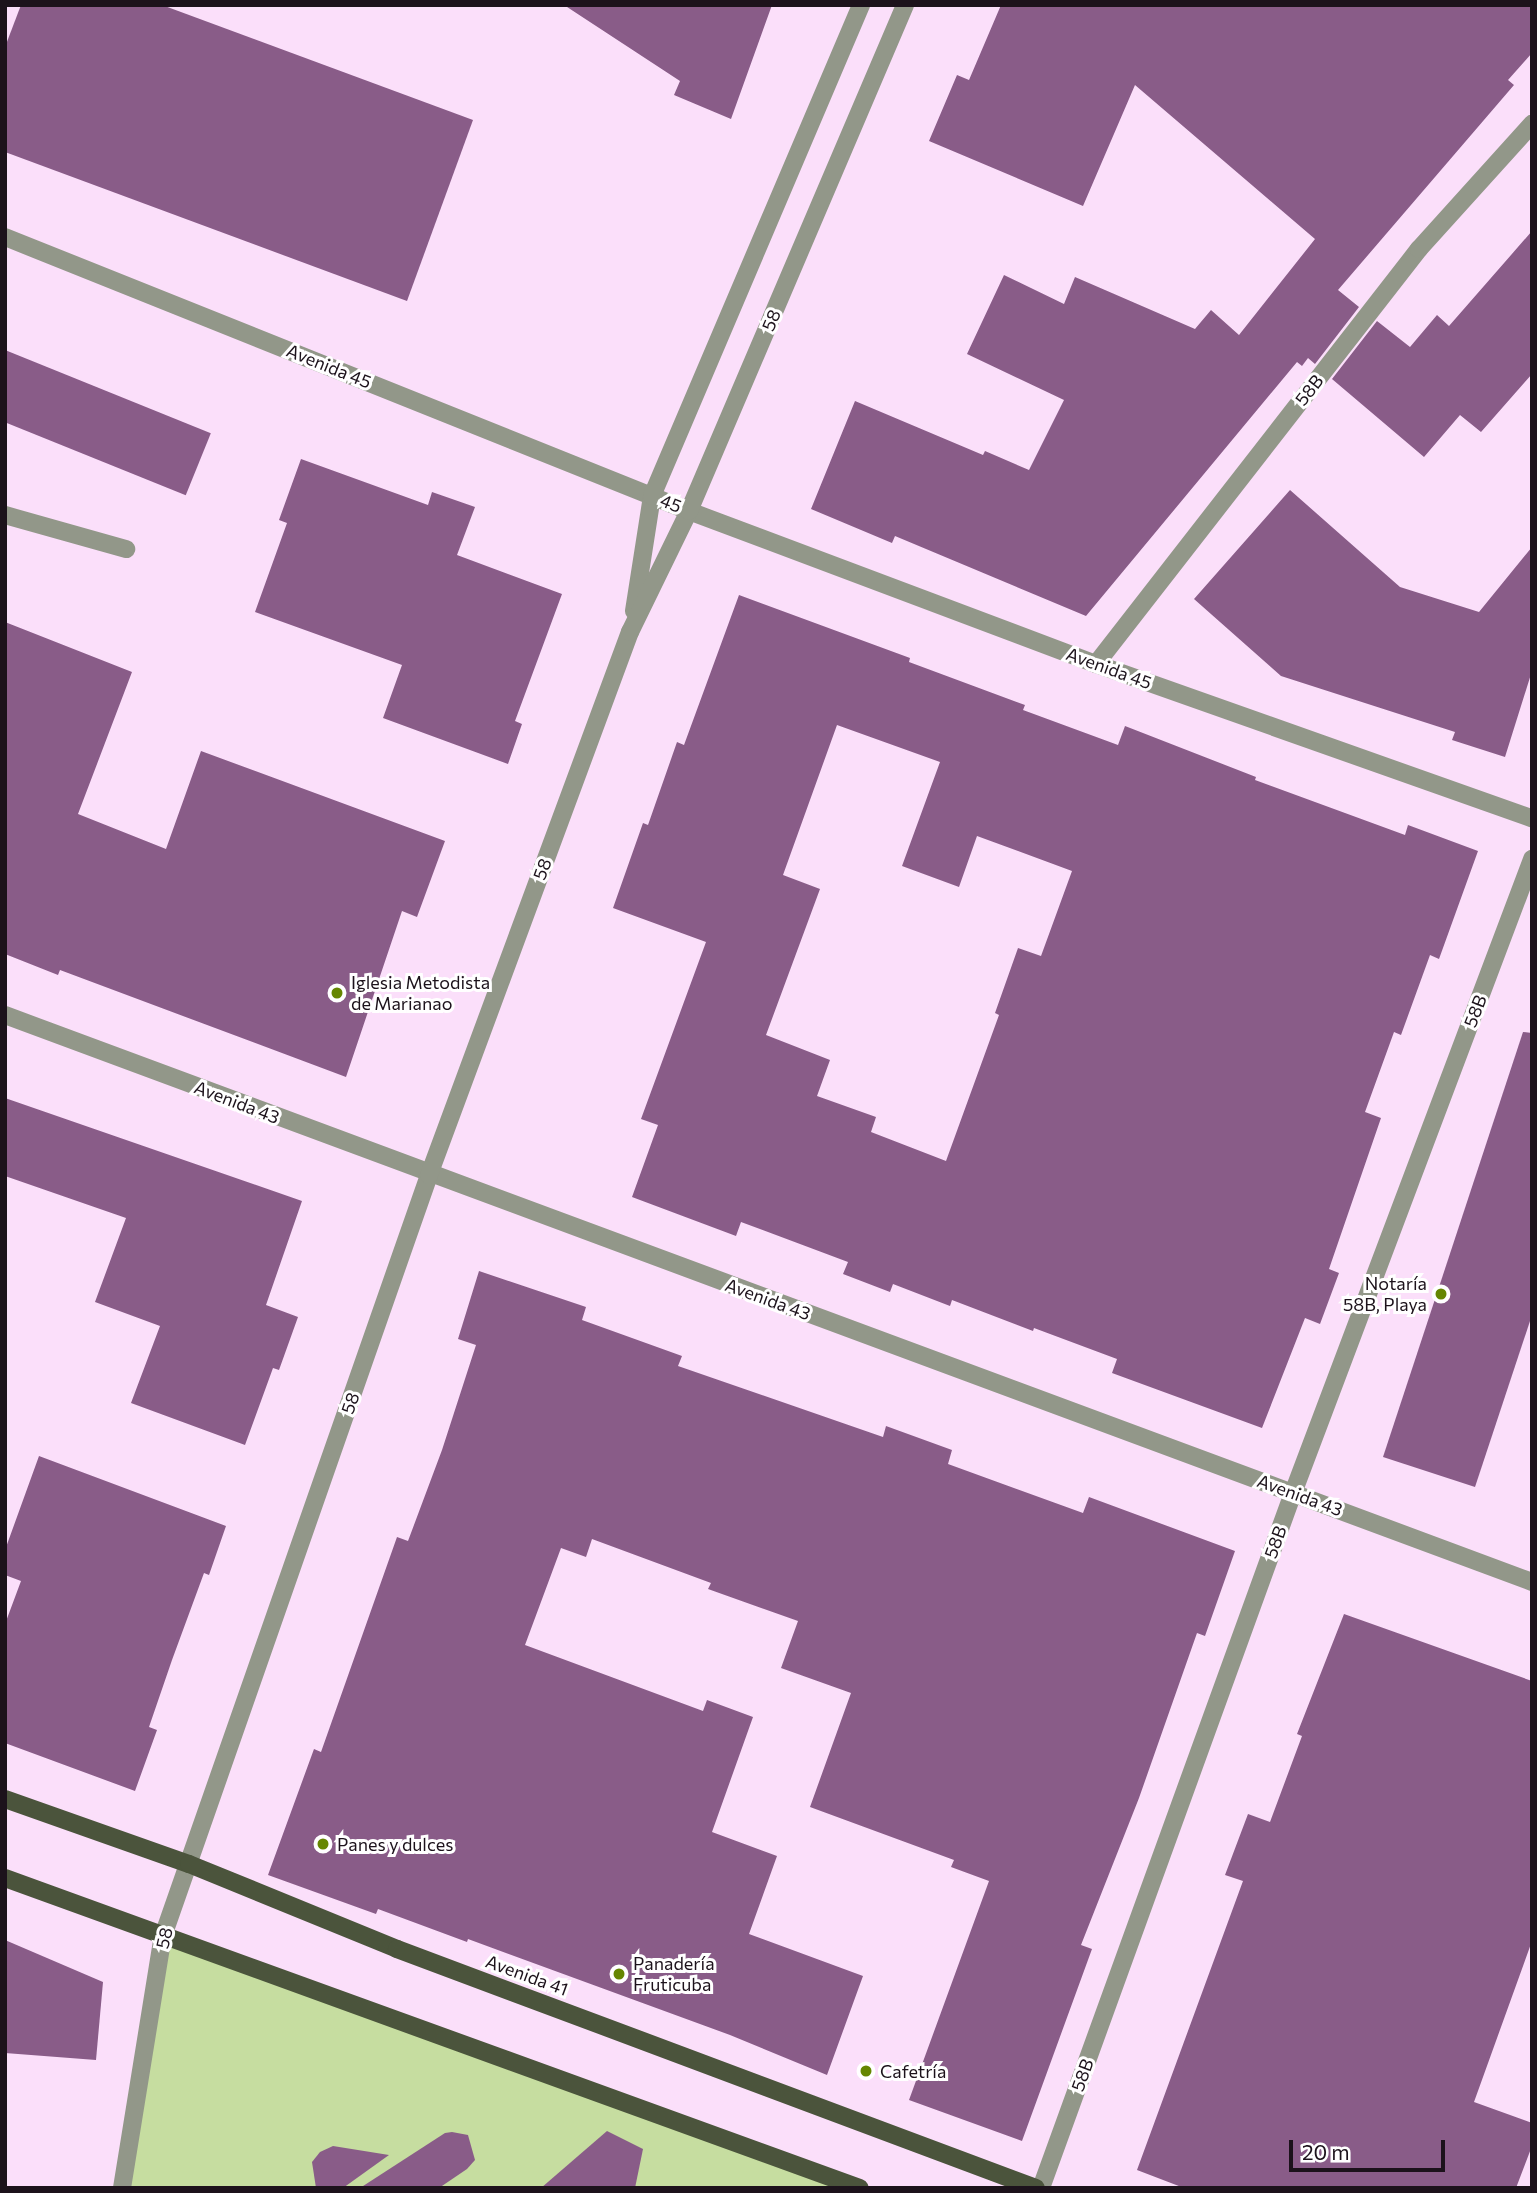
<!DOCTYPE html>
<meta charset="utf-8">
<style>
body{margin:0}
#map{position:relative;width:1537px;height:2193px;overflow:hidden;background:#fbdffa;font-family:Commissioner,sans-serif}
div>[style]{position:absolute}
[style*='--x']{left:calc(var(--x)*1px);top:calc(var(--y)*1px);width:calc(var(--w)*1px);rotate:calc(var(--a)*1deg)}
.green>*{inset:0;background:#c6dda0}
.building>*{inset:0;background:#895c88;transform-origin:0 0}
.minor>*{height:18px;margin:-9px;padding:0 9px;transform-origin:9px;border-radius:9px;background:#929789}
.major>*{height:18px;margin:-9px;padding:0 9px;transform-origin:9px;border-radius:9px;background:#4b543c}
.dots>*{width:19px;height:19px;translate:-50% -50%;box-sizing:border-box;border:4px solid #fff;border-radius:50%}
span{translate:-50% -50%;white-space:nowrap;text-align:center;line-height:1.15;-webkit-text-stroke:6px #fff;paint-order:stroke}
.street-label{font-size:18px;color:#1c121b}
.poi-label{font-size:18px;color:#1c121b}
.left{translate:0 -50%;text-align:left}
.right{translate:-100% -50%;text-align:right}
.frame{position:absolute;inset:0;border:7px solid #1c121b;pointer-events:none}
.scale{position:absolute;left:1289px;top:2140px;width:156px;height:32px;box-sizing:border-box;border:4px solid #1c121b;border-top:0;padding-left:9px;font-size:21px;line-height:24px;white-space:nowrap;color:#1c121b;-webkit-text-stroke:5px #fff;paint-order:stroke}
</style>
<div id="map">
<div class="green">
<div style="clip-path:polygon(163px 1936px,859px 2188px,122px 2188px)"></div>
</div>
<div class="building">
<div style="clip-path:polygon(21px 5px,162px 5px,473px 120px,407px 301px,5px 152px,5px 47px)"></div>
<div style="clip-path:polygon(564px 5px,772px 5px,731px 119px,674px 95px,680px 81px)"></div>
<div style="clip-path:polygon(1001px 5px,1532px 5px,1532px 53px,1508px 80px,1514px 85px,1338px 290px,1359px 307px,1315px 364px,1308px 358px,1302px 366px,1297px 362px,1086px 616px,895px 536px,892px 543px,811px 509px,855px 401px,983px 455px,985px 451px,1029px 470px,1064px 400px,967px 354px,1004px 275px,1064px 304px,1075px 277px,1195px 329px,1211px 310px,1239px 335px,1315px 239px,1135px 85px,1083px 206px,929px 141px,957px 75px,969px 80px)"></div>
<div style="clip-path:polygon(1532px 231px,1532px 374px,1481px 432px,1460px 415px,1424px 457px,1332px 379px,1377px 321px,1410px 347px,1437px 315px,1449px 326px)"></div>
<div style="left:5px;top:350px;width:222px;height:67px;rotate:22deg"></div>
<div style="clip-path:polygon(301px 459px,428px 505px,432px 492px,475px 507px,457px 555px,562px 594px,515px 721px,522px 724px,508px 764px,383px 718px,402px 665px,255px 612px,287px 523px,279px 520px)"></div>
<div style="clip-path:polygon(1290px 490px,1400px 587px,1479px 612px,1532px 547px,1532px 671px,1505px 757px,1452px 740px,1455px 732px,1281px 676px,1194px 599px)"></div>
<div style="clip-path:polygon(evenodd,739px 595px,910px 658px,909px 662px,1025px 705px,1023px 710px,1118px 745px,1125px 726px,1256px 777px,1255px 780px,1405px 835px,1408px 825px,1478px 851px,1439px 959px,1430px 955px,1401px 1035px,1394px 1032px,1365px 1112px,1381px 1118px,1329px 1269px,1339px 1273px,1320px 1324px,1305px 1318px,1262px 1428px,1112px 1373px,1117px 1359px,1034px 1328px,1033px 1331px,952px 1300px,950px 1306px,893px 1284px,890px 1292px,843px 1274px,848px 1262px,741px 1222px,736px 1236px,632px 1197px,658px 1125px,641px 1119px,706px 942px,613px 908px,643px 823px,648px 825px,677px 742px,684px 745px,739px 595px,837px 725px,940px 762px,902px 866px,959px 887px,977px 836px,1072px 871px,1041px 956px,1018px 948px,995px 1013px,999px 1015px,946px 1161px,871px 1132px,876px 1117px,817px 1096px,830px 1060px,766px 1035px,820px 889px,783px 875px,837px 725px)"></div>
<div style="clip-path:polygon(5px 622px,132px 672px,78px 814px,166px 849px,201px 751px,445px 841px,417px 917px,402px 911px,346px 1077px,60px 970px,58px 975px,5px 954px)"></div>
<div style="clip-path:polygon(1523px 1032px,1532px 1033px,1532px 1315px,1475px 1487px,1383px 1457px)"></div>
<div style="clip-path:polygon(5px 1098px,302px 1201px,266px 1305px,298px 1317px,279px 1370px,273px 1368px,245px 1445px,131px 1403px,160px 1326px,95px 1302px,126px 1218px,5px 1176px)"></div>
<div style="clip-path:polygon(479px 1271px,586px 1307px,582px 1320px,682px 1356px,678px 1366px,883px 1437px,886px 1426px,952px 1450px,948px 1464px,1083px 1513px,1089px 1497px,1235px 1551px,1205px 1636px,1197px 1633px,1139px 1798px,1081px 1945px,1092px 1949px,1022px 2141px,909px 2100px,989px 1881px,951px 1867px,954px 1860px,810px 1807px,851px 1693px,781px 1668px,798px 1621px,708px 1589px,711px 1583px,592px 1539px,586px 1557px,561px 1548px,525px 1645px,703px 1711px,707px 1700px,753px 1717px,712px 1832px,777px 1856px,749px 1934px,863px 1976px,827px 2075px,730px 2035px,468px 1939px,467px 1942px,378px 1909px,376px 1914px,268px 1875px,314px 1749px,321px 1752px,397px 1537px,408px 1541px,442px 1450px,476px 1345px,458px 1339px)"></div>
<div style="clip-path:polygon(39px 1456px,226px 1526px,209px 1575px,204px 1573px,172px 1660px,149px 1727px,157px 1730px,135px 1791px,5px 1743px,5px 1624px,21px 1581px,5px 1575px,5px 1550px)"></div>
<div style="clip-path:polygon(1344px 1614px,1532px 1681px,1532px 1941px,1474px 2102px,1532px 2123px,1532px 2146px,1516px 2188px,1184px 2188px,1137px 2170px,1243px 1881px,1225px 1875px,1248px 1814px,1270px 1822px,1302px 1736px,1297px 1734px)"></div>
<div style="clip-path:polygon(5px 1940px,103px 1982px,96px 2060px,5px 2053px)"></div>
<div style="clip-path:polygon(607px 2131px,643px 2149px,635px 2188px,541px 2188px)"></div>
<div style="clip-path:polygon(452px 2132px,468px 2135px,475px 2160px,467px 2169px,439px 2188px,360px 2188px,445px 2133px)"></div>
<div style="clip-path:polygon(333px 2146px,389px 2155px,343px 2188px,316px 2188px,312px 2162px,320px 2152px)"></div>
</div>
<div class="minor">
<div style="--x:5;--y:237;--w:737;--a:21.83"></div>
<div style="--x:689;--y:511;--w:435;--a:20.6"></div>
<div style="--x:1096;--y:664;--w:462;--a:19.5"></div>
<div style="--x:5;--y:515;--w:126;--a:15.7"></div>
<div style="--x:634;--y:611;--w:116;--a:-81.1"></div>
<div style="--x:652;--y:496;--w:534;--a:-66.94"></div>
<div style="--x:1096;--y:664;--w:526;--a:-52.11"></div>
<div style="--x:1419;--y:249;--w:169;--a:-47.9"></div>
<div style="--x:5;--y:1015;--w:1629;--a:20.37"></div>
<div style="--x:122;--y:2188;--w:255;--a:-80.8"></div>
<div style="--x:163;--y:1936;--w:806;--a:-70.73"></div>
<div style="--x:429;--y:1175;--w:579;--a:-69.69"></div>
<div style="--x:630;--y:632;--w:135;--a:-64"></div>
<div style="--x:689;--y:511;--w:550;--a:-66.88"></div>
<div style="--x:1041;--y:2188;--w:739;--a:-70.07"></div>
<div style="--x:1293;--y:1493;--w:678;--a:-69.34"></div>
</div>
<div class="major">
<div style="--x:5;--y:1799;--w:195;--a:19.5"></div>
<div style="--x:189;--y:1864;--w:225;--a:22.2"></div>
<div style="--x:397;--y:1949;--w:682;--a:20.51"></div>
<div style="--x:5;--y:1878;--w:909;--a:19.93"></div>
</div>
<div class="dots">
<div style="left:337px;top:993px;background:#658601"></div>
<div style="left:1441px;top:1294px;background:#658601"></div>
<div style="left:323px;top:1844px;background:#658601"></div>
<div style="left:619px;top:1974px;background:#658601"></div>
<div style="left:866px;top:2071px;background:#658601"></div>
</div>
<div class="street-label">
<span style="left:771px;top:320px;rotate:-67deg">58</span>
<span style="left:329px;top:366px;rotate:22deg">Avenida 45</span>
<span style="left:1309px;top:390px;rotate:-52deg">58B</span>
<span style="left:671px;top:503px;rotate:22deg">45</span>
<span style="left:1109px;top:668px;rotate:20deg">Avenida 45</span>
<span style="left:542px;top:869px;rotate:-70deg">58</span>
<span style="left:1475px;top:1011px;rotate:-69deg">58B</span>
<span style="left:237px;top:1102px;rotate:21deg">Avenida 43</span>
<span style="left:768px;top:1299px;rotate:20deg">Avenida 43</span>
<span style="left:350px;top:1403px;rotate:-71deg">58</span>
<span style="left:1300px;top:1495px;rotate:20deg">Avenida 43</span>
<span style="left:1275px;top:1542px;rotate:-70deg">58B</span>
<span style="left:164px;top:1938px;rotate:-77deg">58</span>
<span style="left:527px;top:1975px;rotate:20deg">Avenida 41</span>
<span style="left:1082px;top:2075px;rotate:-70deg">58B</span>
</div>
<div class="poi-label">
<span class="left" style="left:351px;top:993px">Iglesia Metodista<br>de Marianao</span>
<span class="right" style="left:1427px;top:1294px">Notaría<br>58B, Playa</span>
<span class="left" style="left:337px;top:1844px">Panes y dulces</span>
<span class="left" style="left:633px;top:1974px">Panadería<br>Fruticuba</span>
<span class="left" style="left:880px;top:2071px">Cafetría</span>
</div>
<div class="frame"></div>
<div class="scale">20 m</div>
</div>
